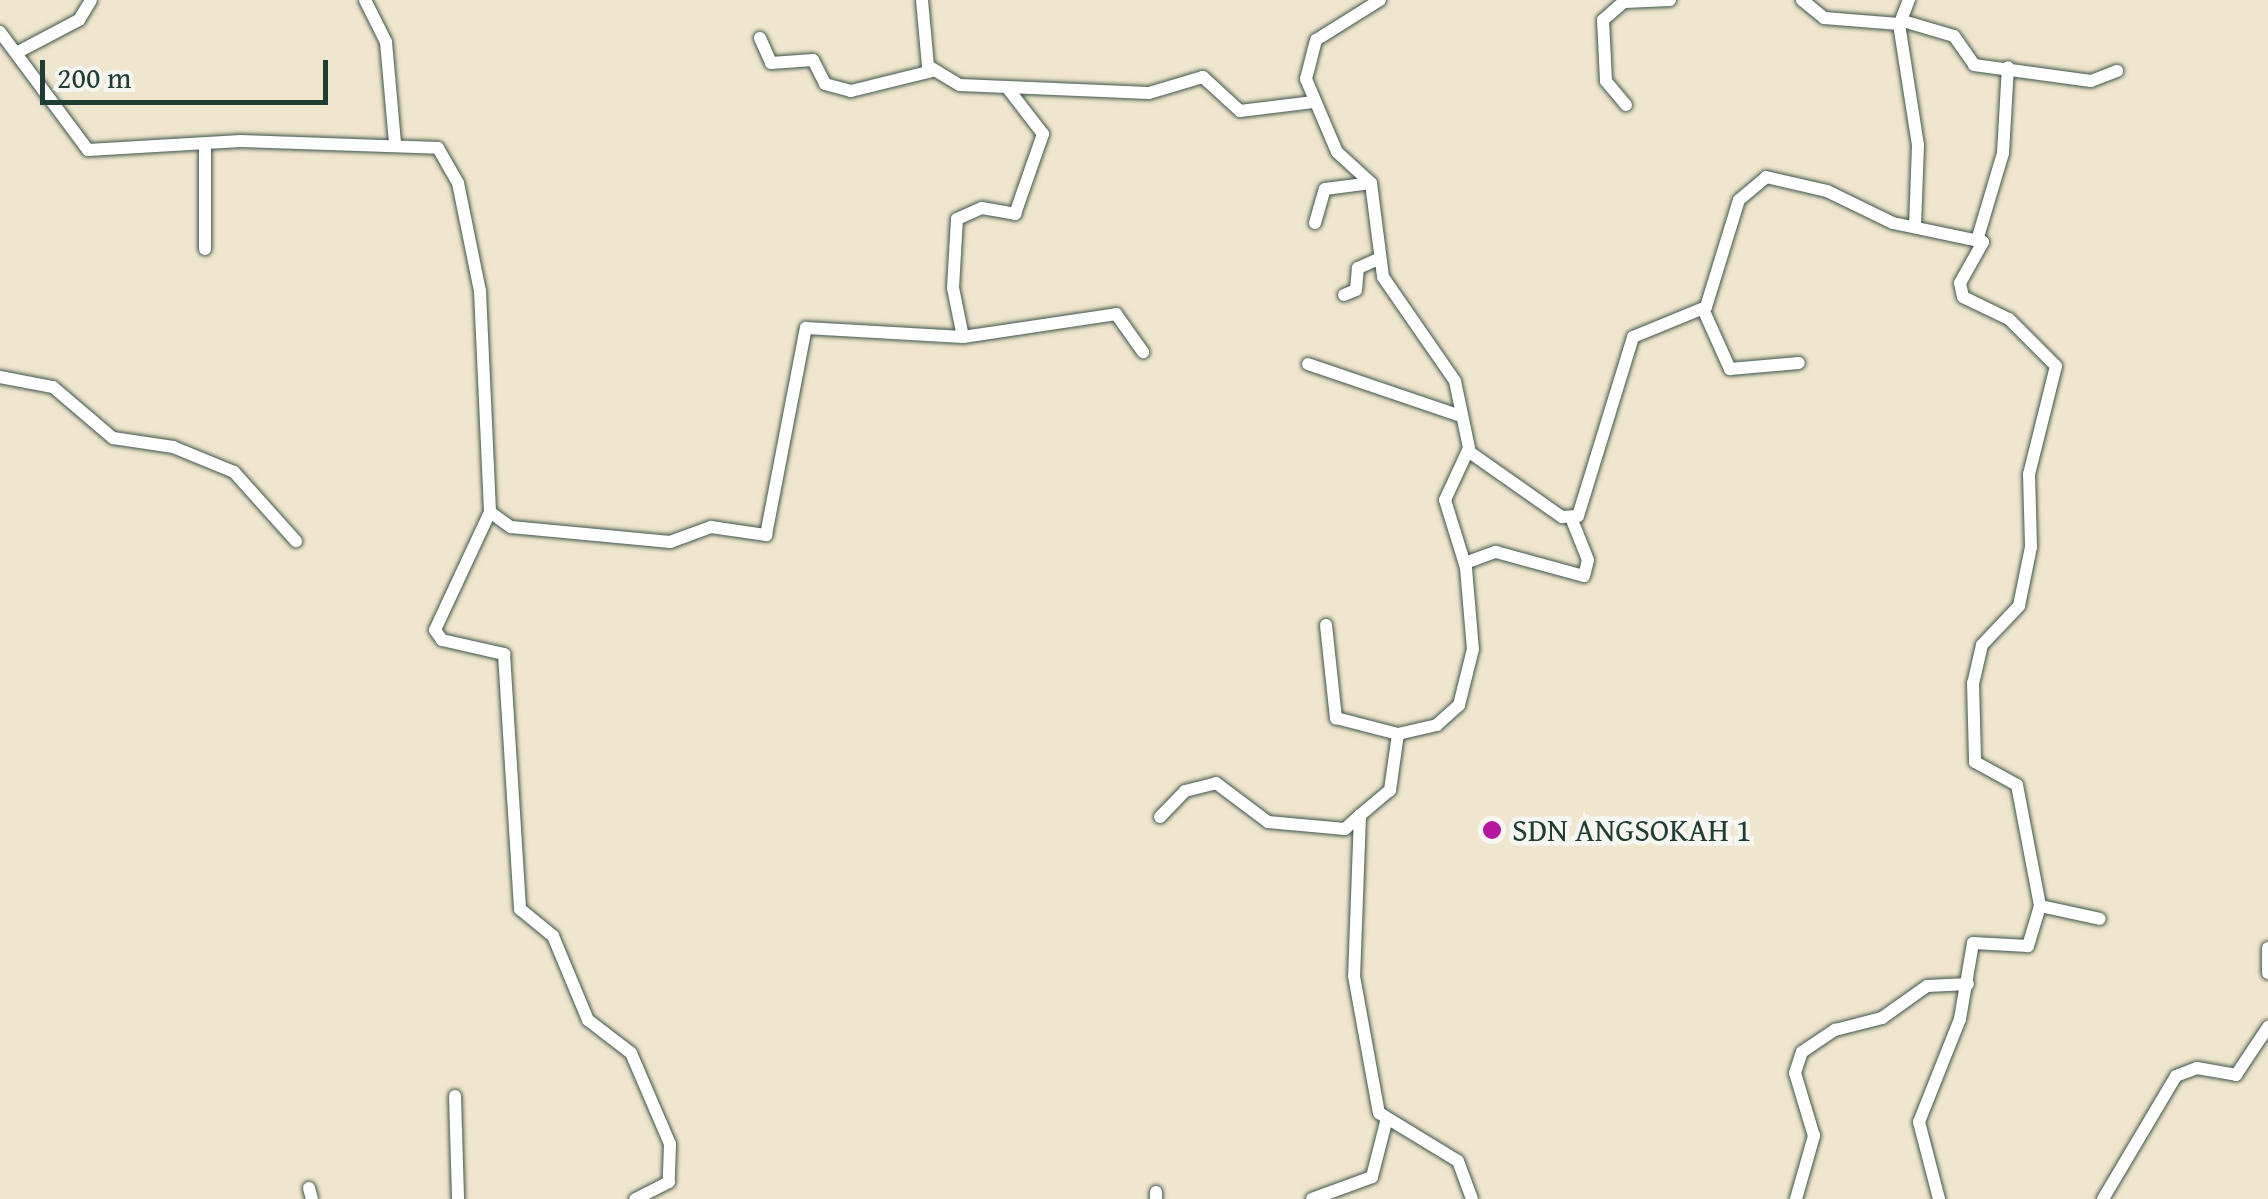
<!DOCTYPE html>
<style>
body{margin:0}
#map{position:relative;width:2268px;height:1199px;overflow:hidden;background:#f0e6cd;font-family:"Gentium Book Plus",serif}
div>[style]{position:absolute}
[style*='--x']{left:calc(var(--x)*1px);top:calc(var(--y)*1px);width:calc(var(--w)*1px);rotate:calc(var(--a)*1deg)}
.roads{filter:drop-shadow(0 0 2px #3e564b) drop-shadow(0 0 2px #3e564b)}
.minor>*{height:12px;margin:-6px;padding:0 6px;transform-origin:6px;border-radius:6px;background:#fff}
.dots>*{width:28px;height:28px;translate:-50% -50%;box-sizing:border-box;border:5px solid #f6f6f2;border-radius:50%}
span{translate:-50% -50%;white-space:nowrap;text-align:center;line-height:1.15;-webkit-text-stroke:9px #f6f6f2;paint-order:stroke}
.poi-label{font-size:32px;color:#1f3d34}
.left{translate:0 -50%;text-align:left}
.scale{position:absolute;left:40px;top:60px;width:288px;height:45px;box-sizing:border-box;border:5px solid #1f3d34;border-top:0;padding-left:12px;font-size:30px;line-height:35px;white-space:nowrap;color:#1f3d34;-webkit-text-stroke:8px #f6f6f2;paint-order:stroke}
</style>
<div id="map">
<div class="roads">
<div class="minor">
<div style="--x:365;--y:0;--w:47;--a:63.4"></div>
<div style="--x:386;--y:42;--w:101;--a:84.9"></div>
<div style="--x:922;--y:0;--w:66;--a:84.8"></div>
<div style="--x:928;--y:66;--w:37;--a:31"></div>
<div style="--x:960;--y:85;--w:189;--a:2.4"></div>
<div style="--x:1149;--y:93;--w:56;--a:-16.5"></div>
<div style="--x:1203;--y:77;--w:50;--a:42.6"></div>
<div style="--x:1240;--y:111;--w:74;--a:-7"></div>
<div style="--x:1380;--y:0;--w:75;--a:148"></div>
<div style="--x:1316;--y:40;--w:40;--a:104.4"></div>
<div style="--x:1306;--y:79;--w:79;--a:67"></div>
<div style="--x:1337;--y:152;--w:46;--a:42.4"></div>
<div style="--x:1371;--y:183;--w:95;--a:82.7"></div>
<div style="--x:1383;--y:277;--w:126;--a:55.3"></div>
<div style="--x:1455;--y:381;--w:68;--a:78.2"></div>
<div style="--x:1469;--y:448;--w:57;--a:114.8"></div>
<div style="--x:1445;--y:500;--w:71;--a:72.8"></div>
<div style="--x:1466;--y:568;--w:81;--a:85.1"></div>
<div style="--x:1473;--y:649;--w:58;--a:104"></div>
<div style="--x:1459;--y:705;--w:30;--a:138"></div>
<div style="--x:1437;--y:725;--w:40;--a:167"></div>
<div style="--x:1398;--y:734;--w:57;--a:98.1"></div>
<div style="--x:1390;--y:790;--w:39;--a:140"></div>
<div style="--x:1360;--y:815;--w:161;--a:92.1"></div>
<div style="--x:1354;--y:976;--w:139;--a:79.7"></div>
<div style="--x:1379;--y:1113;--w:92;--a:31.3"></div>
<div style="--x:1458;--y:1161;--w:40;--a:69.8"></div>
<div style="--x:1802;--y:0;--w:28;--a:39"></div>
<div style="--x:1824;--y:18;--w:75;--a:4.6"></div>
<div style="--x:1899;--y:24;--w:122;--a:81.1"></div>
<div style="--x:1918;--y:145;--w:82;--a:92.1"></div>
<div style="--x:1903;--y:21;--w:53;--a:16.4"></div>
<div style="--x:1954;--y:36;--w:35;--a:55"></div>
<div style="--x:1974;--y:65;--w:118;--a:7.8"></div>
<div style="--x:2091;--y:81;--w:28;--a:-21"></div>
<div style="--x:1900;--y:23;--w:25;--a:-69"></div>
<div style="--x:0;--y:32;--w:147;--a:53.3"></div>
<div style="--x:88;--y:150;--w:153;--a:-3.4"></div>
<div style="--x:241;--y:141;--w:197;--a:2"></div>
<div style="--x:438;--y:148;--w:40;--a:60.3"></div>
<div style="--x:458;--y:183;--w:110;--a:78.5"></div>
<div style="--x:480;--y:291;--w:221;--a:87.4"></div>
<div style="--x:490;--y:512;--w:26;--a:36"></div>
<div style="--x:511;--y:527;--w:160;--a:5.4"></div>
<div style="--x:670;--y:542;--w:44;--a:-20.1"></div>
<div style="--x:711;--y:527;--w:56;--a:8.3"></div>
<div style="--x:766;--y:535;--w:211;--a:-79.1"></div>
<div style="--x:806;--y:328;--w:157;--a:3.3"></div>
<div style="--x:963;--y:337;--w:155;--a:-8.5"></div>
<div style="--x:1116;--y:314;--w:47;--a:54.6"></div>
<div style="--x:760;--y:38;--w:27;--a:66"></div>
<div style="--x:771;--y:63;--w:42;--a:-4.1"></div>
<div style="--x:813;--y:60;--w:27;--a:63"></div>
<div style="--x:825;--y:84;--w:27;--a:15"></div>
<div style="--x:851;--y:91;--w:83;--a:-13.9"></div>
<div style="--x:18;--y:52;--w:69;--a:-27.7"></div>
<div style="--x:79;--y:20;--w:23;--a:-59"></div>
<div style="--x:1626;--y:105;--w:31;--a:-130"></div>
<div style="--x:1606;--y:81;--w:61;--a:-92.8"></div>
<div style="--x:1603;--y:20;--w:28;--a:-41"></div>
<div style="--x:1624;--y:2;--w:46;--a:-2.5"></div>
<div style="--x:205;--y:144;--w:105;--a:90"></div>
<div style="--x:1315;--y:223;--w:35;--a:-74"></div>
<div style="--x:1325;--y:189;--w:46;--a:-7.4"></div>
<div style="--x:1978;--y:237;--w:88;--a:-73.4"></div>
<div style="--x:2003;--y:153;--w:86;--a:-86.7"></div>
<div style="--x:1344;--y:295;--w:13;--a:-23"></div>
<div style="--x:1356;--y:290;--w:22;--a:-85"></div>
<div style="--x:1358;--y:268;--w:20;--a:-24"></div>
<div style="--x:1703;--y:309;--w:66;--a:65.8"></div>
<div style="--x:1730;--y:369;--w:69;--a:-5"></div>
<div style="--x:963;--y:337;--w:50;--a:-101.5"></div>
<div style="--x:953;--y:288;--w:69;--a:-86.7"></div>
<div style="--x:957;--y:219;--w:27;--a:-24"></div>
<div style="--x:982;--y:208;--w:34;--a:10"></div>
<div style="--x:1015;--y:214;--w:85;--a:-70.7"></div>
<div style="--x:1043;--y:134;--w:56;--a:-127.7"></div>
<div style="--x:1308;--y:364;--w:158;--a:18.8"></div>
<div style="--x:0;--y:377;--w:54;--a:10.7"></div>
<div style="--x:53;--y:387;--w:79;--a:40.4"></div>
<div style="--x:113;--y:438;--w:61;--a:8.5"></div>
<div style="--x:173;--y:447;--w:66;--a:22.3"></div>
<div style="--x:234;--y:472;--w:93;--a:48.1"></div>
<div style="--x:1468;--y:451;--w:115;--a:35.1"></div>
<div style="--x:1562;--y:517;--w:16;--a:-4"></div>
<div style="--x:1578;--y:516;--w:187;--a:-72.9"></div>
<div style="--x:1633;--y:337;--w:79;--a:-22.3"></div>
<div style="--x:1706;--y:307;--w:112;--a:-72.9"></div>
<div style="--x:1739;--y:200;--w:35;--a:-40"></div>
<div style="--x:1766;--y:177;--w:63;--a:12.9"></div>
<div style="--x:1827;--y:191;--w:73;--a:25.9"></div>
<div style="--x:1893;--y:223;--w:92;--a:11.9"></div>
<div style="--x:1983;--y:242;--w:47;--a:119.3"></div>
<div style="--x:1960;--y:283;--w:14;--a:78"></div>
<div style="--x:1963;--y:297;--w:51;--a:25.6"></div>
<div style="--x:2009;--y:319;--w:66;--a:45"></div>
<div style="--x:2056;--y:366;--w:111;--a:104"></div>
<div style="--x:2029;--y:474;--w:73;--a:88.4"></div>
<div style="--x:2031;--y:547;--w:60;--a:101.5"></div>
<div style="--x:2019;--y:606;--w:54;--a:133.5"></div>
<div style="--x:1982;--y:645;--w:39;--a:103"></div>
<div style="--x:1973;--y:683;--w:79;--a:88.5"></div>
<div style="--x:1975;--y:762;--w:48;--a:28.7"></div>
<div style="--x:2017;--y:785;--w:123;--a:79.2"></div>
<div style="--x:2040;--y:906;--w:42;--a:106.7"></div>
<div style="--x:2028;--y:946;--w:55;--a:-176.9"></div>
<div style="--x:1973;--y:943;--w:77;--a:99.7"></div>
<div style="--x:1960;--y:1019;--w:111;--a:111.7"></div>
<div style="--x:1919;--y:1122;--w:80;--a:75.4"></div>
<div style="--x:490;--y:512;--w:130;--a:115"></div>
<div style="--x:435;--y:630;--w:12;--a:55"></div>
<div style="--x:442;--y:640;--w:64;--a:12.7"></div>
<div style="--x:504;--y:654;--w:256;--a:86.4"></div>
<div style="--x:520;--y:909;--w:43;--a:39.3"></div>
<div style="--x:553;--y:936;--w:91;--a:67.4"></div>
<div style="--x:588;--y:1020;--w:54;--a:37.5"></div>
<div style="--x:631;--y:1053;--w:99;--a:66.8"></div>
<div style="--x:670;--y:1144;--w:38;--a:92"></div>
<div style="--x:669;--y:1182;--w:38;--a:153"></div>
<div style="--x:1465;--y:563;--w:33;--a:-20"></div>
<div style="--x:1496;--y:552;--w:91;--a:15.3"></div>
<div style="--x:1584;--y:576;--w:16;--a:-76"></div>
<div style="--x:1588;--y:560;--w:43;--a:-111.8"></div>
<div style="--x:1326;--y:625;--w:94;--a:83.9"></div>
<div style="--x:1336;--y:718;--w:64;--a:14.5"></div>
<div style="--x:1160;--y:817;--w:36;--a:-46"></div>
<div style="--x:1185;--y:791;--w:32;--a:-14"></div>
<div style="--x:1216;--y:783;--w:65;--a:36.9"></div>
<div style="--x:1268;--y:822;--w:77;--a:5.2"></div>
<div style="--x:1345;--y:829;--w:19;--a:-43"></div>
<div style="--x:2040;--y:906;--w:61;--a:12.2"></div>
<div style="--x:2268;--y:948;--w:25;--a:90"></div>
<div style="--x:455;--y:1096;--w:103;--a:88.3"></div>
<div style="--x:309;--y:1188;--w:11;--a:75"></div>
<div style="--x:1156;--y:1199;--w:7;--a:-90"></div>
<div style="--x:1312;--y:1199;--w:64;--a:-20.1"></div>
<div style="--x:1372;--y:1177;--w:57;--a:-75.7"></div>
<div style="--x:1796;--y:1199;--w:66;--a:-74.1"></div>
<div style="--x:1814;--y:1136;--w:66;--a:-106.8"></div>
<div style="--x:1795;--y:1073;--w:22;--a:-72"></div>
<div style="--x:1802;--y:1052;--w:40;--a:-34"></div>
<div style="--x:1835;--y:1030;--w:49;--a:-14.3"></div>
<div style="--x:1882;--y:1018;--w:55;--a:-35.4"></div>
<div style="--x:1927;--y:986;--w:41;--a:-2.8"></div>
<div style="--x:2103;--y:1199;--w:143;--a:-59.3"></div>
<div style="--x:2176;--y:1076;--w:22;--a:-21"></div>
<div style="--x:2197;--y:1068;--w:40;--a:10"></div>
<div style="--x:2236;--y:1075;--w:58;--a:-56.3"></div>
</div>
</div>
<div class="dots">
<div style="left:1492px;top:830px;background:#b5179e"></div>
</div>
<div class="poi-label">
<span class="left" style="left:1512px;top:830px">SDN ANGSOKAH 1</span>
</div>
<div class="scale">200 m</div>
</div>
